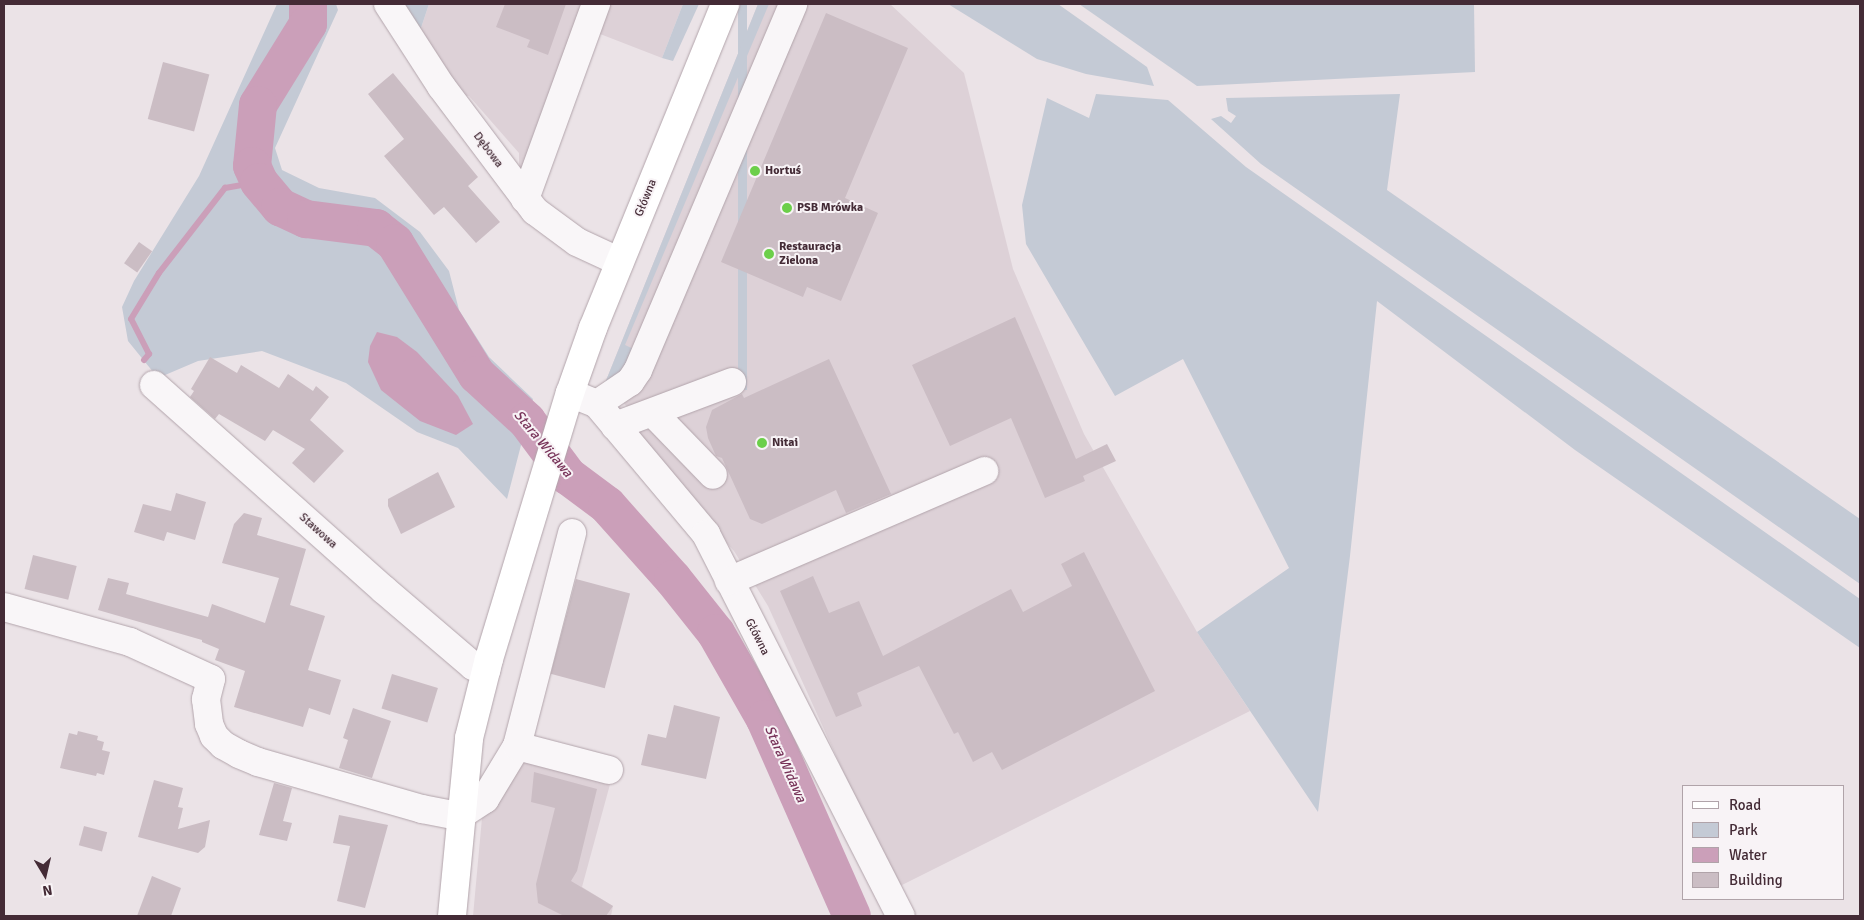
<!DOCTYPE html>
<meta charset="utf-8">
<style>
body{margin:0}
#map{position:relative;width:1864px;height:920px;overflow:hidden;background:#ebe3e7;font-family:Signika,sans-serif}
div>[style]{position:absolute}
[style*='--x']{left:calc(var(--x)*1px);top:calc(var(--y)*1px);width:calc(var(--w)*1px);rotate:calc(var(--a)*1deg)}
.built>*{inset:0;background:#ddd1d7}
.green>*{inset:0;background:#c4cad5;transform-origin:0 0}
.water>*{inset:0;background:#cb9fb9}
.stream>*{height:6px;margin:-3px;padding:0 3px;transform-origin:3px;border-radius:3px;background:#cb9fb9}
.river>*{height:38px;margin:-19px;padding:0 19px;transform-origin:19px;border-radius:19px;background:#cb9fb9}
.building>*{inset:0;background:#cbbdc4;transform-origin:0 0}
.roads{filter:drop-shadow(0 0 1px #b2a4ab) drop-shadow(0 0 1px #b2a4ab)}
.minor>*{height:28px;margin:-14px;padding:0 14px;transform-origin:14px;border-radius:14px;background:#f9f6f8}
.major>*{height:28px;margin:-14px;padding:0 14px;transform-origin:14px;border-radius:14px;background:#fff}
.dots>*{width:14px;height:14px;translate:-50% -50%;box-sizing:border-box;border:2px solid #f8f3f6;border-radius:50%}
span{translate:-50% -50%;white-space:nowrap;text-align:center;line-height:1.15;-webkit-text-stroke:4px #f8f3f6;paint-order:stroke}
.street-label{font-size:12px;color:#442b36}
.poi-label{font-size:12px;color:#442b36;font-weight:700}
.left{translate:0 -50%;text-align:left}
.water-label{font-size:14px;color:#78345a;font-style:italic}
.frame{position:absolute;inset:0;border:5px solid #442b36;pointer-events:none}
.legend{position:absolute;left:1682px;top:785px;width:162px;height:115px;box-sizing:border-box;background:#f8f3f6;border:1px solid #b0a3a9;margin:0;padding:6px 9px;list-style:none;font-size:15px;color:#442b36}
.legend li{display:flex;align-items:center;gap:10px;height:25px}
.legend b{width:25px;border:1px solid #b0a3a9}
.north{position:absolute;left:20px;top:850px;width:50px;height:50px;-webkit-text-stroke:4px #f8f3f6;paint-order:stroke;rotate:171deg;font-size:14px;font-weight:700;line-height:20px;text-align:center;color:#442b36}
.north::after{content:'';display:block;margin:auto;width:18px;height:22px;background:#442b36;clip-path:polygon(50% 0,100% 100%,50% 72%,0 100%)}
</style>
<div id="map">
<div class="built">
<div style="clip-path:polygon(429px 4px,683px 4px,662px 58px,595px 32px,522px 174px,519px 172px,519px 153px,469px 96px,461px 95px,419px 34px)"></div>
<div style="clip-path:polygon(758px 4px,890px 4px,964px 73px,1013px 269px,1084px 434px,1197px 632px,1250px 711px,896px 888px,768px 606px,734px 551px,638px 446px,631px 411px,605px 383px)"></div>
<div style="clip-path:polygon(528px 758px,612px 777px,582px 887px,613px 906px,611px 916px,473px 916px,482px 818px)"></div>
</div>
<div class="green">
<div style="clip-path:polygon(277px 4px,336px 4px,338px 10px,275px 148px,282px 170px,319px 188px,375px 198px,420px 232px,449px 271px,459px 310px,489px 357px,533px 399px,507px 499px,458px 448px,417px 432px,346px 383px,262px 351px,198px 361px,158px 378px,128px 341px,122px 307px,134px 281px,199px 176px)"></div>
<div style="clip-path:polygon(401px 4px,429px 4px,419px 34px)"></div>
<div style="clip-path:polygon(683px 4px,699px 4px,673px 61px,662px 58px)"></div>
<div style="left:738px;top:4px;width:9px;height:386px"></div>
<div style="clip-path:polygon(758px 4px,769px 4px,625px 345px,638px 351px,629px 369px,605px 383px)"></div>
<div style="clip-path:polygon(948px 4px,1058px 4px,1147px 67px,1154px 86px,1086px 74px,1037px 59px)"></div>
<div style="clip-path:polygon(1079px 4px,1474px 4px,1475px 72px,1197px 86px)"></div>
<div style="clip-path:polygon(1096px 94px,1168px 100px,1246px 167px,1860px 599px,1860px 648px,1575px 450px,1377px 301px,1350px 556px,1318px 812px,1197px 632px,1289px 568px,1183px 359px,1115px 396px,1026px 244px,1022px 205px,1047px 98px,1089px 118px)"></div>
<div style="clip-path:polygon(1400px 94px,1387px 190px,1860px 519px,1860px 584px,1261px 164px,1211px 119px,1221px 116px,1231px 123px,1236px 116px,1228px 111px,1226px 98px)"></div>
</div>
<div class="water">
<div style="clip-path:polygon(377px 332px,397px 337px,417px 352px,458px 396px,473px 424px,456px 435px,420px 421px,381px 390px,368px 362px,370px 346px)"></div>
</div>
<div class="stream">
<div style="--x:144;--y:360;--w:8;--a:-50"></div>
<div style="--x:149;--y:354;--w:39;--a:-117"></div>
<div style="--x:131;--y:319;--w:54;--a:-58.7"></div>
<div style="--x:159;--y:273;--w:108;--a:-52.2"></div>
<div style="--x:225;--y:188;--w:35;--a:-10"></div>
</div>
<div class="river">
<div style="--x:308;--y:4;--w:20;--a:90"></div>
<div style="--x:308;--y:24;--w:95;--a:121.7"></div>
<div style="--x:258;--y:105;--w:61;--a:95.6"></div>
<div style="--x:252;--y:166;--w:17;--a:66"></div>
<div style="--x:259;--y:182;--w:33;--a:50"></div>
<div style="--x:280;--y:207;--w:29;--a:25"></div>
<div style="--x:306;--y:219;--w:71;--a:7.3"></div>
<div style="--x:376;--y:228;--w:24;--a:38"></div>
<div style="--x:395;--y:243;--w:155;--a:58.2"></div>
<div style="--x:477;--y:375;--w:68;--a:42.6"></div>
<div style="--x:527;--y:421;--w:69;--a:53.3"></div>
<div style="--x:568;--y:476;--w:49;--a:36.6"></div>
<div style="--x:607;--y:505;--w:99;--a:48.3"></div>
<div style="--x:673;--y:579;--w:69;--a:51.5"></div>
<div style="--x:716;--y:633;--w:99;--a:60.3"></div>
<div style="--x:765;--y:719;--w:215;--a:66.2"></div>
</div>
<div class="building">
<div style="clip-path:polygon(505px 4px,566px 4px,548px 55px,527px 47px,530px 40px,496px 27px)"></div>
<div style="clip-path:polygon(826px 13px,908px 48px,845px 198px,878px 213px,841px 301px,807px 287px,803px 297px,721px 262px)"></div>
<div style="left:163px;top:62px;width:48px;height:59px;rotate:15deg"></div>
<div style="clip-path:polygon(393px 73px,478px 177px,468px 186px,500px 222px,476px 243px,444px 207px,434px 215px,384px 156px,404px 139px,368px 94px)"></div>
<div style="left:139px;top:242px;width:16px;height:26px;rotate:35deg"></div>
<div style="clip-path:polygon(1015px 317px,1076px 459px,1107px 444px,1116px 461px,1083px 476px,1085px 481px,1045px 498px,1011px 418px,950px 446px,912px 365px)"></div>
<div style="clip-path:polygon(210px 357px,237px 373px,241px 365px,279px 388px,288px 374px,313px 391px,316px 386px,329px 397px,310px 420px,344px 451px,314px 483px,292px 463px,305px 449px,273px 430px,265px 441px,219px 414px,215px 419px,190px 397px,194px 391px,191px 389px)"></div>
<div style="clip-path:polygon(829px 359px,891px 494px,846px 513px,836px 490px,762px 524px,750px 519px,722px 458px,716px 456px,708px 438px,706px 427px,712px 410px,742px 394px,744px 398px)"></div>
<div style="clip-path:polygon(438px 472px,455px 507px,401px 534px,388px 506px,388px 499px)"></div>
<div style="clip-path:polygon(176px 493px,206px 502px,195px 540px,167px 532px,164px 541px,134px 532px,143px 504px,171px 511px)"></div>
<div style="clip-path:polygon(244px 513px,262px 518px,257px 535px,306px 549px,290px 605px,325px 616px,308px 670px,341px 680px,330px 715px,309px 708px,303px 727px,234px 707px,245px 671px,215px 660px,219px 649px,202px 642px,202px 640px,98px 610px,108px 578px,129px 583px,126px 594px,208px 617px,212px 604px,265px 623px,279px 578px,222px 563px,234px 524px)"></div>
<div style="clip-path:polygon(1084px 552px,1155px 691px,1002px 770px,992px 752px,973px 762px,958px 732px,954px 734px,919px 666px,857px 693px,862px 706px,836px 717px,780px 591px,813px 576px,829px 613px,859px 601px,883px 656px,1011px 589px,1023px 612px,1072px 586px,1061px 564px)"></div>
<div style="left:33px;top:555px;width:45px;height:35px;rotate:14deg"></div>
<div style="left:576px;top:579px;width:56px;height:98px;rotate:15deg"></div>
<div style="left:392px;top:674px;width:48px;height:36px;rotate:17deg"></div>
<div style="clip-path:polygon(674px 705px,720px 717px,706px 779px,641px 765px,648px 734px,666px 738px)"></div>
<div style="clip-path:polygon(353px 708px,391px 721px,372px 778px,339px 768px,348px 740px,343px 738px)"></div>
<div style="clip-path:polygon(78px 731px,98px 736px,97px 740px,104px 742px,102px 750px,110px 752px,104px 775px,97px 773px,96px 776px,60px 768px,69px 733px,77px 735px)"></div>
<div style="clip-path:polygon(534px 772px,597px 789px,577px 871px,571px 881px,613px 906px,606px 916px,564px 916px,538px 903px,536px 884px,555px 808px,531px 802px)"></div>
<div style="clip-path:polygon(154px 780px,183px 788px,178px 807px,183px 808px,178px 829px,210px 820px,205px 847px,198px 853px,138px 837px)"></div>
<div style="clip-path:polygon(274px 783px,292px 788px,283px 821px,292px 823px,287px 841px,259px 835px)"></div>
<div style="clip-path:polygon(339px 815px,388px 825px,365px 908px,337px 901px,350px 846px,333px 843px)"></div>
<div style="left:84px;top:826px;width:24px;height:20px;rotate:15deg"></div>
<div style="clip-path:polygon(152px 876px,181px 888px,171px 916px,137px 916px)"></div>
</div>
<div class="roads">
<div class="minor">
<div style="--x:388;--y:4;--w:98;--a:57.1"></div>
<div style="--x:441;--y:86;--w:156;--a:53.1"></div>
<div style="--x:535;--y:211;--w:52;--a:36.4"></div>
<div style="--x:577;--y:242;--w:47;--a:24.9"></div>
<div style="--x:525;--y:199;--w:208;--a:-70"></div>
<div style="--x:154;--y:385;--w:307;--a:41.7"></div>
<div style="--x:383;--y:589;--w:118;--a:40.5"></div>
<div style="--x:473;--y:666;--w:14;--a:17"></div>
<div style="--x:570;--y:393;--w:29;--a:22"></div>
<div style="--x:597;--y:404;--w:170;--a:50"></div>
<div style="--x:706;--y:534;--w:429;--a:63"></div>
<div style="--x:597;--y:404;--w:40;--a:-34"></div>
<div style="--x:630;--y:382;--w:14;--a:-56"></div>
<div style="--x:638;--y:370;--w:397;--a:-67"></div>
<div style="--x:653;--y:413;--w:86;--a:45.9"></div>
<div style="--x:615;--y:426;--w:125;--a:-20.6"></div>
<div style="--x:729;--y:581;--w:278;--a:-23.3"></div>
<div style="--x:4;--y:607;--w:131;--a:15.5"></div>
<div style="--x:130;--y:642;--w:89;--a:24.6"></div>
<div style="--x:211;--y:679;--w:21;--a:104"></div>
<div style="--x:206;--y:699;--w:25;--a:83"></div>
<div style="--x:209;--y:724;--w:13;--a:67"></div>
<div style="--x:214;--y:736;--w:13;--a:45"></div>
<div style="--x:223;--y:745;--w:18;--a:29"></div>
<div style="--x:239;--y:754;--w:21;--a:23"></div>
<div style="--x:258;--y:762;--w:171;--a:16"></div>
<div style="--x:422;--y:809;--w:38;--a:11"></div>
<div style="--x:459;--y:816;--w:31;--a:-33"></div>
<div style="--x:485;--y:799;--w:62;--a:-58.9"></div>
<div style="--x:517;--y:746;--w:220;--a:-75.5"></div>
<div style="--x:517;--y:746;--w:95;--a:14.6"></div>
</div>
<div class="major">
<div style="--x:452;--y:916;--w:179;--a:-84.5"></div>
<div style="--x:469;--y:738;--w:81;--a:-75.8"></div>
<div style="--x:489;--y:659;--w:278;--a:-73.1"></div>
<div style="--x:570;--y:393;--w:69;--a:-70.5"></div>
<div style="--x:593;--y:328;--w:350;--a:-67.8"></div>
</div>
</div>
<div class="dots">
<div style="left:755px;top:171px;background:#6ccf4a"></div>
<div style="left:787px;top:208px;background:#6ccf4a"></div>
<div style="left:769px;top:254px;background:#6ccf4a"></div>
<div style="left:762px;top:443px;background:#6ccf4a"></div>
</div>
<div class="street-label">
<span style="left:488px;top:150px;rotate:53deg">Dębowa</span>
<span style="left:646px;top:198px;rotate:-68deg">Główna</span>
<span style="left:318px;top:531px;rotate:42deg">Stawowa</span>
<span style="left:757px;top:637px;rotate:63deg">Główna</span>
</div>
<div class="poi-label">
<span class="left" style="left:765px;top:171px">Hortuś</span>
<span class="left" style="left:797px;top:208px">PSB Mrówka</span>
<span class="left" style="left:779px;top:254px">Restauracja<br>Zielona</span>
<span class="left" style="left:772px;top:443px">Nitai</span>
</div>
<div class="water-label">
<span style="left:543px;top:444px;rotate:50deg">Stara Widawa</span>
<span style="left:785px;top:764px;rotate:66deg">Stara Widawa</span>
</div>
<div class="frame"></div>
<ul class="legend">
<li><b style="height:6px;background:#fff"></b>Road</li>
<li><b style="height:14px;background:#c4cad5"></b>Park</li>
<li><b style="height:14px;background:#cb9fb9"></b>Water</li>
<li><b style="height:14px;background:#cbbdc4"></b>Building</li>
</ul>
<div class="north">N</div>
</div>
